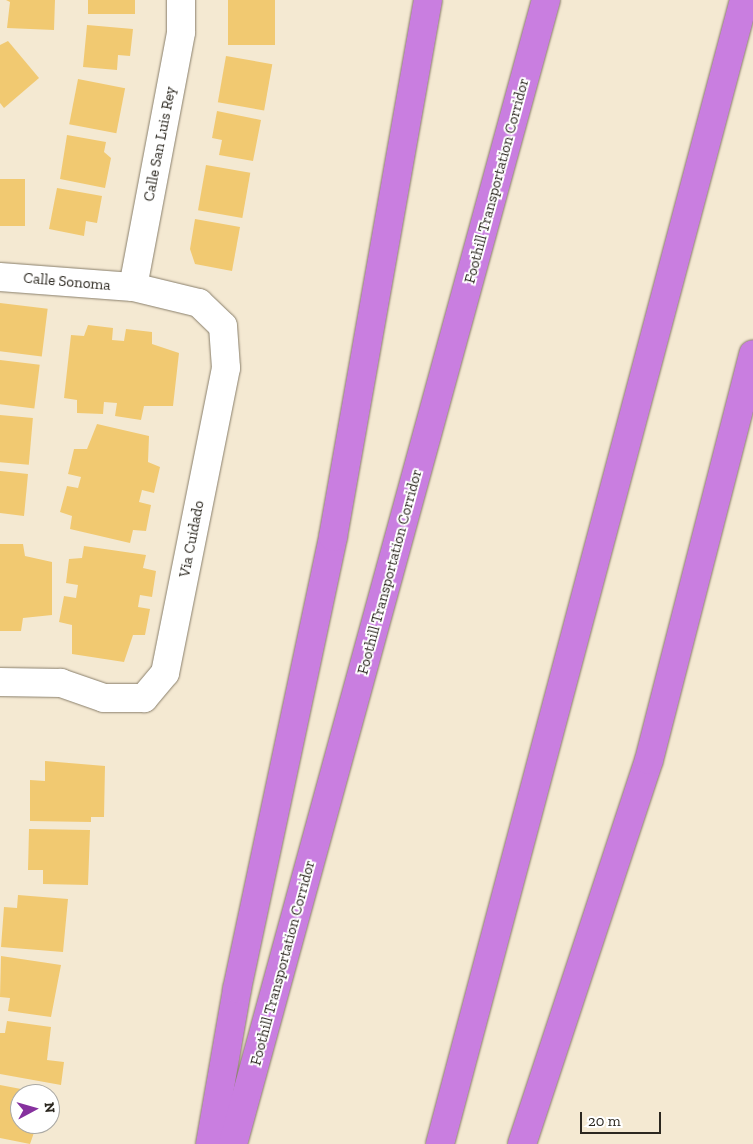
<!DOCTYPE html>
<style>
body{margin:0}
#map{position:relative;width:753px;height:1144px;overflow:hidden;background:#f4e9d2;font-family:"Zilla Slab",serif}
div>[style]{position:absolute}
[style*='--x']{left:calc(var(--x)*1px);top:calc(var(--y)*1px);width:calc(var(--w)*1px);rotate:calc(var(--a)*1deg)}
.building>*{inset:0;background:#f1c971;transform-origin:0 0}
.roads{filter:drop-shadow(0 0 1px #897f6b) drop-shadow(0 0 1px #897f6b)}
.minor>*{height:28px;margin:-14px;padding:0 14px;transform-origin:14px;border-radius:14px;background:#fff}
.motorway>*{height:28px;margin:-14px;padding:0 14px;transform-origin:14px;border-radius:14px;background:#c97ee0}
span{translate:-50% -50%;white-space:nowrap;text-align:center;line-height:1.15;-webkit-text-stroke:4px #fff;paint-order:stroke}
.street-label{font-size:15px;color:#2b271f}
.north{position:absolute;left:10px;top:1084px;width:50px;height:50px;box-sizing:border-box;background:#fff;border:1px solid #aaa9a5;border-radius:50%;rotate:84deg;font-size:14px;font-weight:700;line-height:20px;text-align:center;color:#2b271f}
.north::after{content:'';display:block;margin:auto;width:18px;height:22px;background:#86319e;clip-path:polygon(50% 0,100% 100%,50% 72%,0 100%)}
.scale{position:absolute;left:580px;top:1112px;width:81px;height:22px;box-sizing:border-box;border:2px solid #2b271f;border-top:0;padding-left:6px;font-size:15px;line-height:18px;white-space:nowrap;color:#2b271f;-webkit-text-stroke:4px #fff;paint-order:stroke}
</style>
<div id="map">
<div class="building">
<div style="clip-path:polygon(6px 0,55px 0,54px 30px,7px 28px,10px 2px)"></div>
<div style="left:88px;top:0;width:47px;height:14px"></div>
<div style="left:228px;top:0;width:47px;height:45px"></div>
<div style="clip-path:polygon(87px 25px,133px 29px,130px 56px,118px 55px,117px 70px,83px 67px)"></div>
<div style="clip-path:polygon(8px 41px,39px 78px,4px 108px,0 103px,0 45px)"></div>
<div style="left:226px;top:56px;width:47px;height:47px;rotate:10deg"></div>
<div style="left:78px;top:79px;width:48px;height:46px;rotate:11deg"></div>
<div style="clip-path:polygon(217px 111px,261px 120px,253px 161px,219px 155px,222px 140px,212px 138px)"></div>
<div style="clip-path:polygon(67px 135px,106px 142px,104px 152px,111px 158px,105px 188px,60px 179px)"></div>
<div style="left:206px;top:165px;width:45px;height:46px;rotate:10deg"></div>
<div style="left:0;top:179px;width:25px;height:47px"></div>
<div style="clip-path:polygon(57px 188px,102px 196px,97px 223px,86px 221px,84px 236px,49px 229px)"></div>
<div style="clip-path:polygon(195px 219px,240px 227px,232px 271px,195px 264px,190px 249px)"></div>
<div style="left:0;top:303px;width:48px;height:48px;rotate:7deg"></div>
<div style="clip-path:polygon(88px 325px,113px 328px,112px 340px,124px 341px,126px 329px,152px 332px,152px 344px,179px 353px,173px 406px,144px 406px,141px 420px,115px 416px,117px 403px,104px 402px,103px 414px,77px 413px,77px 400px,64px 398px,71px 335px,84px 336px)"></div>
<div style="left:0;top:360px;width:40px;height:44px;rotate:7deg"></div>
<div style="left:0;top:415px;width:33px;height:47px;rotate:5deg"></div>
<div style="clip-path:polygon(97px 424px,149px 436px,148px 462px,160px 467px,154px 493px,142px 490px,139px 502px,151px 505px,146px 531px,133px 530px,130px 543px,70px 529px,72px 516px,60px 512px,67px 486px,78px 488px,81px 477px,68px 474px,74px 449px,87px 449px)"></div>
<div style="clip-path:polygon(0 471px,28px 474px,24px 516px,0 513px)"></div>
<div style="clip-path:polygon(0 544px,23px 544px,25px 556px,52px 562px,52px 615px,23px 618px,21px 631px,0 631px)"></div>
<div style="clip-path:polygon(84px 546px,146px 555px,143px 568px,156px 571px,152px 597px,140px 595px,138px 607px,150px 609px,145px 635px,133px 635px,124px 662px,72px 654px,72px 625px,59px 622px,64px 596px,76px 598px,78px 585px,66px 583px,69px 559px,82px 558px)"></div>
<div style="clip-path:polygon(45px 761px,105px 766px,104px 817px,91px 817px,91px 822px,30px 821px,30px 780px,45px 781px)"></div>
<div style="clip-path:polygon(29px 829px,90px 830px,88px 885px,43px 884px,43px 870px,28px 870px)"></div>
<div style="clip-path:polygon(18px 895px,68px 899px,63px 952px,1px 947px,4px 907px,17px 908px)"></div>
<div style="clip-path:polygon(1px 956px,61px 965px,51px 1017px,8px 1011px,10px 998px,0 997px)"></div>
<div style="clip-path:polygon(7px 1021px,51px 1027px,47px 1060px,64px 1062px,61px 1085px,0 1074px,0 1033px,5px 1033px)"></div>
<div style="clip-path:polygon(0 1085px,42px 1093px,20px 1094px,20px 1124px,37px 1124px,30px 1144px,0 1138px)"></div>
</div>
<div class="roads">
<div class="minor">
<div style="--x:0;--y:277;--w:133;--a:4.3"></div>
<div style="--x:133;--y:287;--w:68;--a:13.6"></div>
<div style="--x:199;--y:303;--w:33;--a:44"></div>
<div style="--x:223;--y:326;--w:42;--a:85.9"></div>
<div style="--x:226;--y:368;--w:311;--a:101.3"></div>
<div style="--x:165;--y:673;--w:33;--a:130"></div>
<div style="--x:144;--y:698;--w:40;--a:180"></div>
<div style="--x:104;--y:698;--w:46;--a:-160.8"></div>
<div style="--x:61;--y:683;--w:61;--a:-179.1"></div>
<div style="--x:133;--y:287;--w:259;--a:-79.3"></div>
<div style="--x:181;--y:32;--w:32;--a:-90"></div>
</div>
<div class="motorway">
<div style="--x:210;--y:1144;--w:157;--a:-80.1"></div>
<div style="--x:237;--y:989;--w:462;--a:-78"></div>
<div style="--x:333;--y:537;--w:545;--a:-79.97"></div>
<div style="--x:233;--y:1144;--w:1186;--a:-74.7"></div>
<div style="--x:440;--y:1144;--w:1184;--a:-75.12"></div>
<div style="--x:522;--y:1144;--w:404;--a:-71.7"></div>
<div style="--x:649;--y:760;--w:419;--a:-75.6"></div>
</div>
</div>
<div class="street-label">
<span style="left:160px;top:144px;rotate:-79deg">Calle San Luis Rey</span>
<span style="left:497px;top:181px;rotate:-75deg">Foothill Transportation Corridor</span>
<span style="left:67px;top:282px;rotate:5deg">Calle Sonoma</span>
<span style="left:192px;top:539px;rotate:-79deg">Via Cuidado</span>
<span style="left:390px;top:572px;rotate:-75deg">Foothill Transportation Corridor</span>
<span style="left:283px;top:963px;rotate:-75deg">Foothill Transportation Corridor</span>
</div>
<div class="north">N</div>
<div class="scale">20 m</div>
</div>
